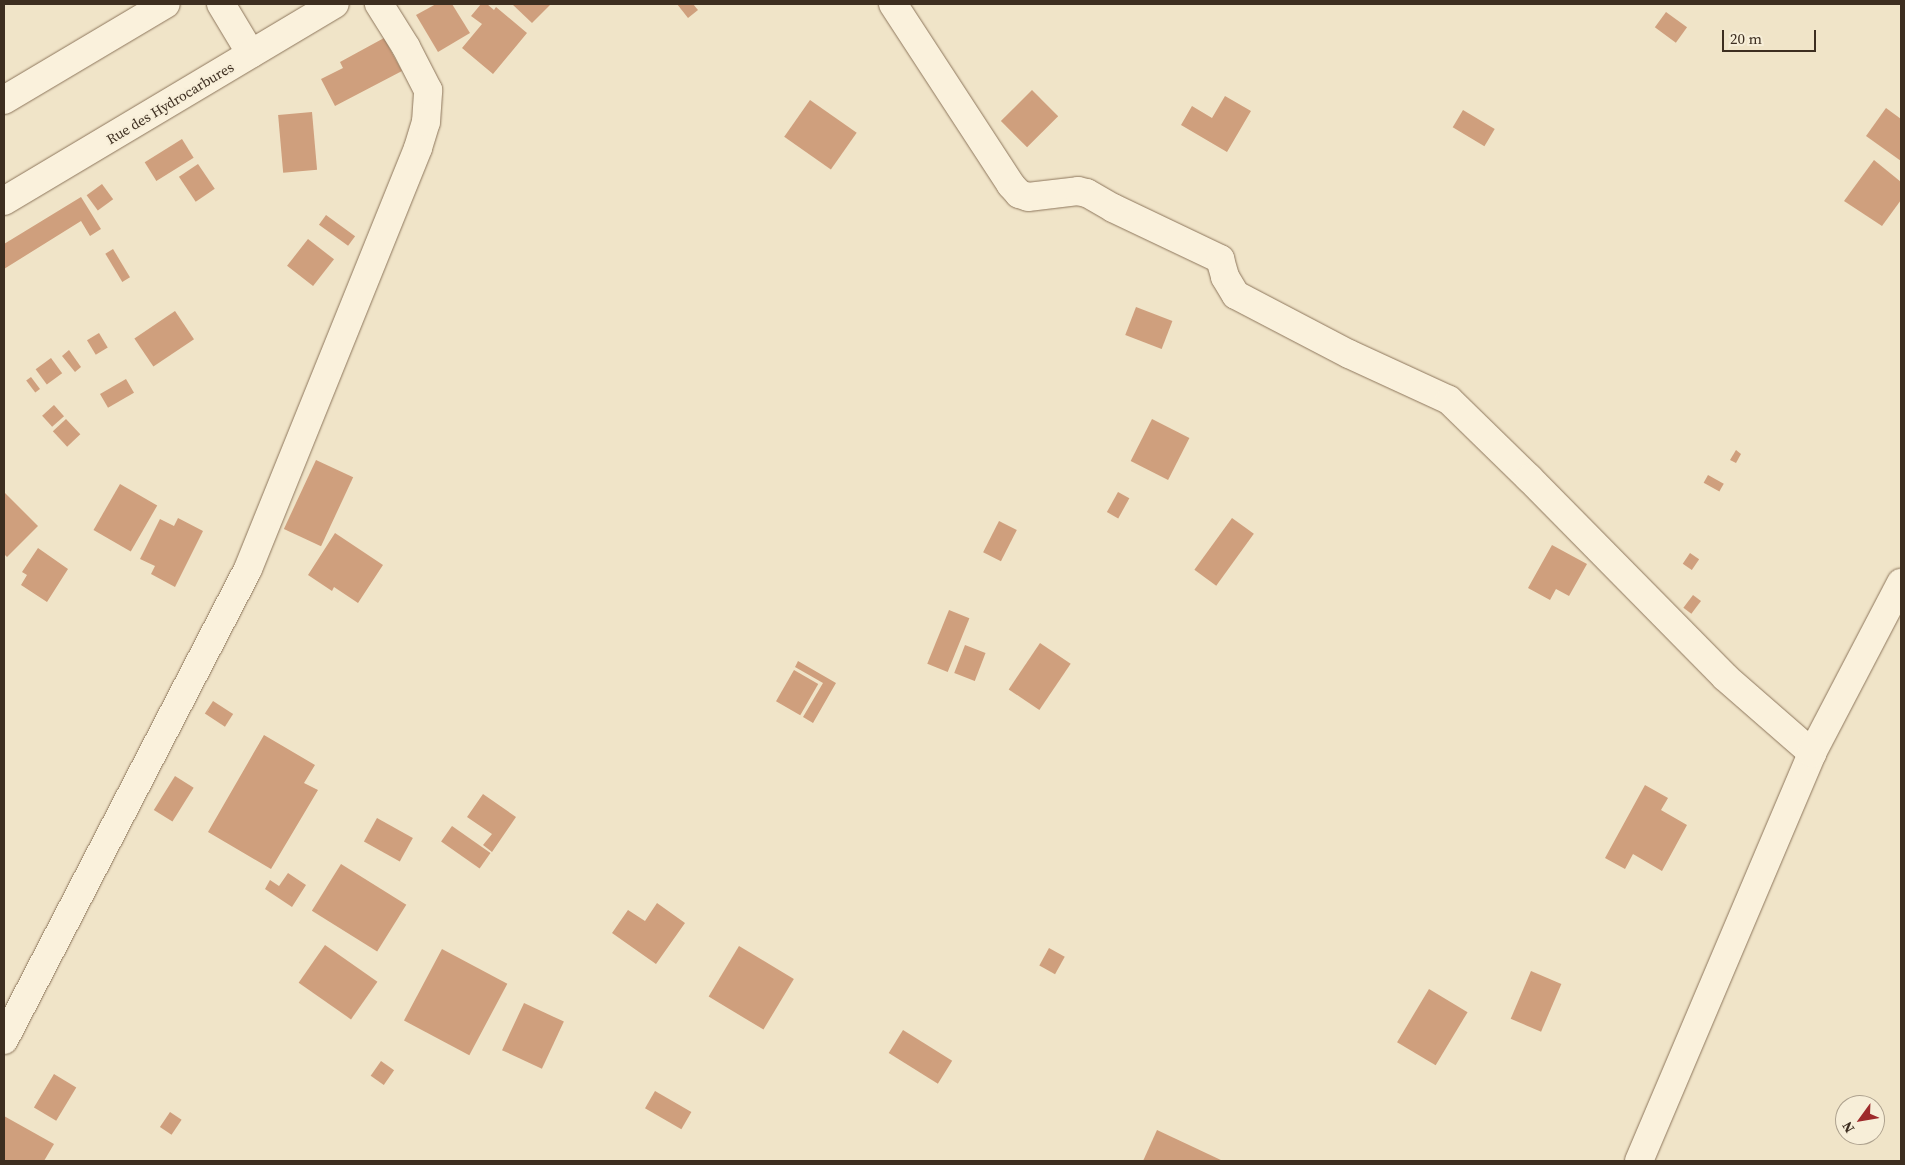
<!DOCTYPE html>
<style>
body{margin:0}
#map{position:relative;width:1905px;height:1165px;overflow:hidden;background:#f0e4c8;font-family:"Source Serif 4",serif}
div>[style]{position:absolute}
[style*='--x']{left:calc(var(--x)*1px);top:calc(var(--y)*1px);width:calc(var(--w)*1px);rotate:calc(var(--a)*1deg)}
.building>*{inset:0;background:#cf9f7d;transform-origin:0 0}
.roads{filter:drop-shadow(0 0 1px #8d765c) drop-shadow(0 0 1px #8d765c)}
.minor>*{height:28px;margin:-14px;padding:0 14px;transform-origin:14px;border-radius:14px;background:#faf1dc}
span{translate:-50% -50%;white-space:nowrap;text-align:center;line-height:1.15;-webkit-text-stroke:4px #f7eed8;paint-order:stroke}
.street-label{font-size:14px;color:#3d2e20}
.frame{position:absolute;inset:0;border:5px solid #3d2e20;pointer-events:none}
.north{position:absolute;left:1835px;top:1095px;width:50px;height:50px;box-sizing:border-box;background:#f7eed8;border:1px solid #ada18e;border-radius:50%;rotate:238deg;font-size:14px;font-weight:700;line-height:20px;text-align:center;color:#3d2e20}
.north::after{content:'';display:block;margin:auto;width:18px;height:22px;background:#9e2a2b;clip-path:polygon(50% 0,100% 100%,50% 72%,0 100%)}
.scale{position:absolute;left:1722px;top:30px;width:94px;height:22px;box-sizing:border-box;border:2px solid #3d2e20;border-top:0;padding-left:6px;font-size:15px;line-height:18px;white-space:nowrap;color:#3d2e20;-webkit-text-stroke:4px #f7eed8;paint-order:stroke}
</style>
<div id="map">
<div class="building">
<div style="clip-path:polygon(436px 4px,452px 4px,470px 33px,438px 52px,416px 15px)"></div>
<div style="clip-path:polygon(481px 4px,487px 4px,494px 10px,496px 7px,527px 33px,493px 74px,462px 48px,482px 24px,471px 16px)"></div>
<div style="clip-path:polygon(512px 4px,551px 4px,532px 23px)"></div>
<div style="clip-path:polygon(677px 4px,693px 4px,698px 10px,688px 18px)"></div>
<div style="left:1666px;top:12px;width:26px;height:19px;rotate:36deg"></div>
<div style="clip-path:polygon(384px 38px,402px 71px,335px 106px,321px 79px,343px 68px,340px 62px)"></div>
<div style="left:1032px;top:90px;width:37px;height:44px;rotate:45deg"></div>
<div style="clip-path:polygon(1225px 96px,1251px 111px,1227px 152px,1181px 125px,1192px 106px,1212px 118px)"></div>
<div style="left:810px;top:100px;width:57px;height:45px;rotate:35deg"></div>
<div style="clip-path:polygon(1886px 108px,1901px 119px,1901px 161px,1866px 136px)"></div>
<div style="left:1463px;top:110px;width:37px;height:20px;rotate:31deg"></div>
<div style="left:312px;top:112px;width:58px;height:34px;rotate:85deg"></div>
<div style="left:182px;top:139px;width:22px;height:44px;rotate:58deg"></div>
<div style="clip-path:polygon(1874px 160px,1901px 182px,1901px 200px,1882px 226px,1844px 201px)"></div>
<div style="left:198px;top:164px;width:30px;height:23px;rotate:56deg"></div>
<div style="left:102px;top:184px;width:19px;height:19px;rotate:54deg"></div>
<div style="clip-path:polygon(81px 197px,101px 229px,90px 236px,81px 221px,4px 269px,4px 244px)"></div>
<div style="left:326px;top:215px;width:36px;height:12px;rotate:36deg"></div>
<div style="left:308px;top:239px;width:33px;height:34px;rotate:38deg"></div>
<div style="left:113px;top:249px;width:33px;height:9px;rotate:59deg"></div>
<div style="left:1136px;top:307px;width:39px;height:30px;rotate:21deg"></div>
<div style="left:175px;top:311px;width:34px;height:49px;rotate:56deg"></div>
<div style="left:99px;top:333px;width:17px;height:14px;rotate:59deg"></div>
<div style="clip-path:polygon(69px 350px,81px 367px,75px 372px,62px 356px)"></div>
<div style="left:51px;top:358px;width:19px;height:19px;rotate:54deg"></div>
<div style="left:31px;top:377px;width:15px;height:6px;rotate:53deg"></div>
<div style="left:126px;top:379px;width:16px;height:30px;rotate:60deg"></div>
<div style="left:54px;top:405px;width:15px;height:16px;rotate:48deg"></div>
<div style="left:66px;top:419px;width:21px;height:18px;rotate:47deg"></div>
<div style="left:1152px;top:419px;width:42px;height:47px;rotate:27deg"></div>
<div style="clip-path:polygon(1736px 450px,1741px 454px,1736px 463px,1730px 460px)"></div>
<div style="left:316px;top:460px;width:41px;height:76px;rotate:25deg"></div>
<div style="left:1708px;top:475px;width:18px;height:9px;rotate:29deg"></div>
<div style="left:120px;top:484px;width:43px;height:53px;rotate:30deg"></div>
<div style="clip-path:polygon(4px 492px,38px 526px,7px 557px,4px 554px)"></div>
<div style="left:1118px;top:492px;width:13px;height:23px;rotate:29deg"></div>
<div style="clip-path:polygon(178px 518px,203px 531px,175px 587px,151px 574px,155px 566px,140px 559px,160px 519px,174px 526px)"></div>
<div style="left:1232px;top:518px;width:27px;height:64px;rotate:36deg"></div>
<div style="left:999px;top:521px;width:20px;height:35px;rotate:27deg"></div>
<div style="clip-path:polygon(335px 533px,383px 565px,358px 603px,334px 587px,332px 591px,308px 575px)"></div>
<div style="clip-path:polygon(1552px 545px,1587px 564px,1569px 596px,1556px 589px,1550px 600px,1528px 588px)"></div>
<div style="clip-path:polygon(38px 548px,68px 569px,47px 602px,21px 585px,27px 575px,22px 572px)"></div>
<div style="left:1690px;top:553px;width:11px;height:13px;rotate:34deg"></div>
<div style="left:1693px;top:595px;width:10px;height:16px;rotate:37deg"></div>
<div style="left:949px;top:610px;width:22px;height:58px;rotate:22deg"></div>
<div style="left:1040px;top:643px;width:37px;height:56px;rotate:34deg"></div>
<div style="left:965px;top:645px;width:22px;height:30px;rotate:21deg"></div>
<div style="clip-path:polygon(798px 661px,836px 683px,813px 723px,803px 717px,823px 683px,795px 667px)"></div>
<div style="left:794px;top:670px;width:28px;height:36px;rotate:30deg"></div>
<div style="left:213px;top:701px;width:24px;height:15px;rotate:33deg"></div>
<div style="clip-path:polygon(264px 735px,315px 765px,304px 783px,318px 790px,271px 869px,208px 832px)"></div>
<div style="left:175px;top:776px;width:22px;height:40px;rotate:32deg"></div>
<div style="clip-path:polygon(1645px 785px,1668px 798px,1661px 810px,1687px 825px,1662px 871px,1633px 854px,1625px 869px,1605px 858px)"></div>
<div style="clip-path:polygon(483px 794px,516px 817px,492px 852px,483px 845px,492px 834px,467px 817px)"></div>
<div style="left:377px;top:818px;width:41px;height:27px;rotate:29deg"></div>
<div style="left:452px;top:826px;width:47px;height:19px;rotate:35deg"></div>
<div style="left:341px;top:864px;width:77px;height:55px;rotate:32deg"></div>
<div style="clip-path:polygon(288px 873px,306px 885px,292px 907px,265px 889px,270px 880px,279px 886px)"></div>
<div style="clip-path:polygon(657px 903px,685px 923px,656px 964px,612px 933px,628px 910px,645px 921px)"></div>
<div style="left:325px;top:945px;width:64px;height:46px;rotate:35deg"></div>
<div style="left:739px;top:946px;width:64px;height:59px;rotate:31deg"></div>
<div style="left:1049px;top:948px;width:18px;height:20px;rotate:29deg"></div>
<div style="left:442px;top:949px;width:74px;height:81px;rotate:28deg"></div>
<div style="left:1531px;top:971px;width:33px;height:52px;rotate:23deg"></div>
<div style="left:1429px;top:989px;width:45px;height:62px;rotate:31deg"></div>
<div style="left:524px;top:1003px;width:44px;height:52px;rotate:25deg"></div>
<div style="left:903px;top:1030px;width:58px;height:27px;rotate:32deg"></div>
<div style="left:381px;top:1061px;width:16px;height:18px;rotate:35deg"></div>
<div style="left:54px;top:1074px;width:26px;height:39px;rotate:31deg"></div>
<div style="left:655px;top:1091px;width:42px;height:20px;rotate:30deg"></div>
<div style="left:170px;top:1112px;width:14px;height:18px;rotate:34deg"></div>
<div style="clip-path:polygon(4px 1116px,54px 1144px,44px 1161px,4px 1161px)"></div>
<div style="clip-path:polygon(1157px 1130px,1223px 1161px,1143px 1161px)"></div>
</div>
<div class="roads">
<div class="minor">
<div style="--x:221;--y:4;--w:58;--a:59"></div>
<div style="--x:893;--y:4;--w:216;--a:56.9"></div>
<div style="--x:1011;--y:185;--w:12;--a:48"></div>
<div style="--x:1019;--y:194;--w:9;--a:18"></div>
<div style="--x:1028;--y:197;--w:50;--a:-6.8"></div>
<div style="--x:1078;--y:191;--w:9;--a:13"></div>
<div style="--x:1087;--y:193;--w:30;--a:30"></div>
<div style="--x:1113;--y:208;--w:119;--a:25.5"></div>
<div style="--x:1220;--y:259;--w:19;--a:74"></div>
<div style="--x:1225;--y:277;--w:21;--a:59"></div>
<div style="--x:1236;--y:295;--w:127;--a:27.6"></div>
<div style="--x:1349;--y:354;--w:110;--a:24.7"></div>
<div style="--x:1449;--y:400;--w:112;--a:44.3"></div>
<div style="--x:1529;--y:478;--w:279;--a:45.4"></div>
<div style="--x:1725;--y:677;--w:116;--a:41.1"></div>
<div style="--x:4;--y:100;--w:188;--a:-30.7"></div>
<div style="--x:4;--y:201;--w:385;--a:-30.8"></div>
<div style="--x:4;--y:1040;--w:530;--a:-62.61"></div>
<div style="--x:248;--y:569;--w:454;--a:-68"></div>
<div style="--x:418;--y:148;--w:27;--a:-73"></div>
<div style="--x:426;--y:122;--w:32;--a:-86"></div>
<div style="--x:428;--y:90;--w:48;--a:-117.1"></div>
<div style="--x:406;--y:47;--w:51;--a:-122.1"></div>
<div style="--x:1639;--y:1161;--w:443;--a:-67"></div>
<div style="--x:1812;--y:753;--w:192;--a:-62.4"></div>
</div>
</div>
<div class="street-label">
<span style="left:170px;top:103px;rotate:-31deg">Rue des Hydrocarbures</span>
</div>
<div class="frame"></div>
<div class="north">N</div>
<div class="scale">20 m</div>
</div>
